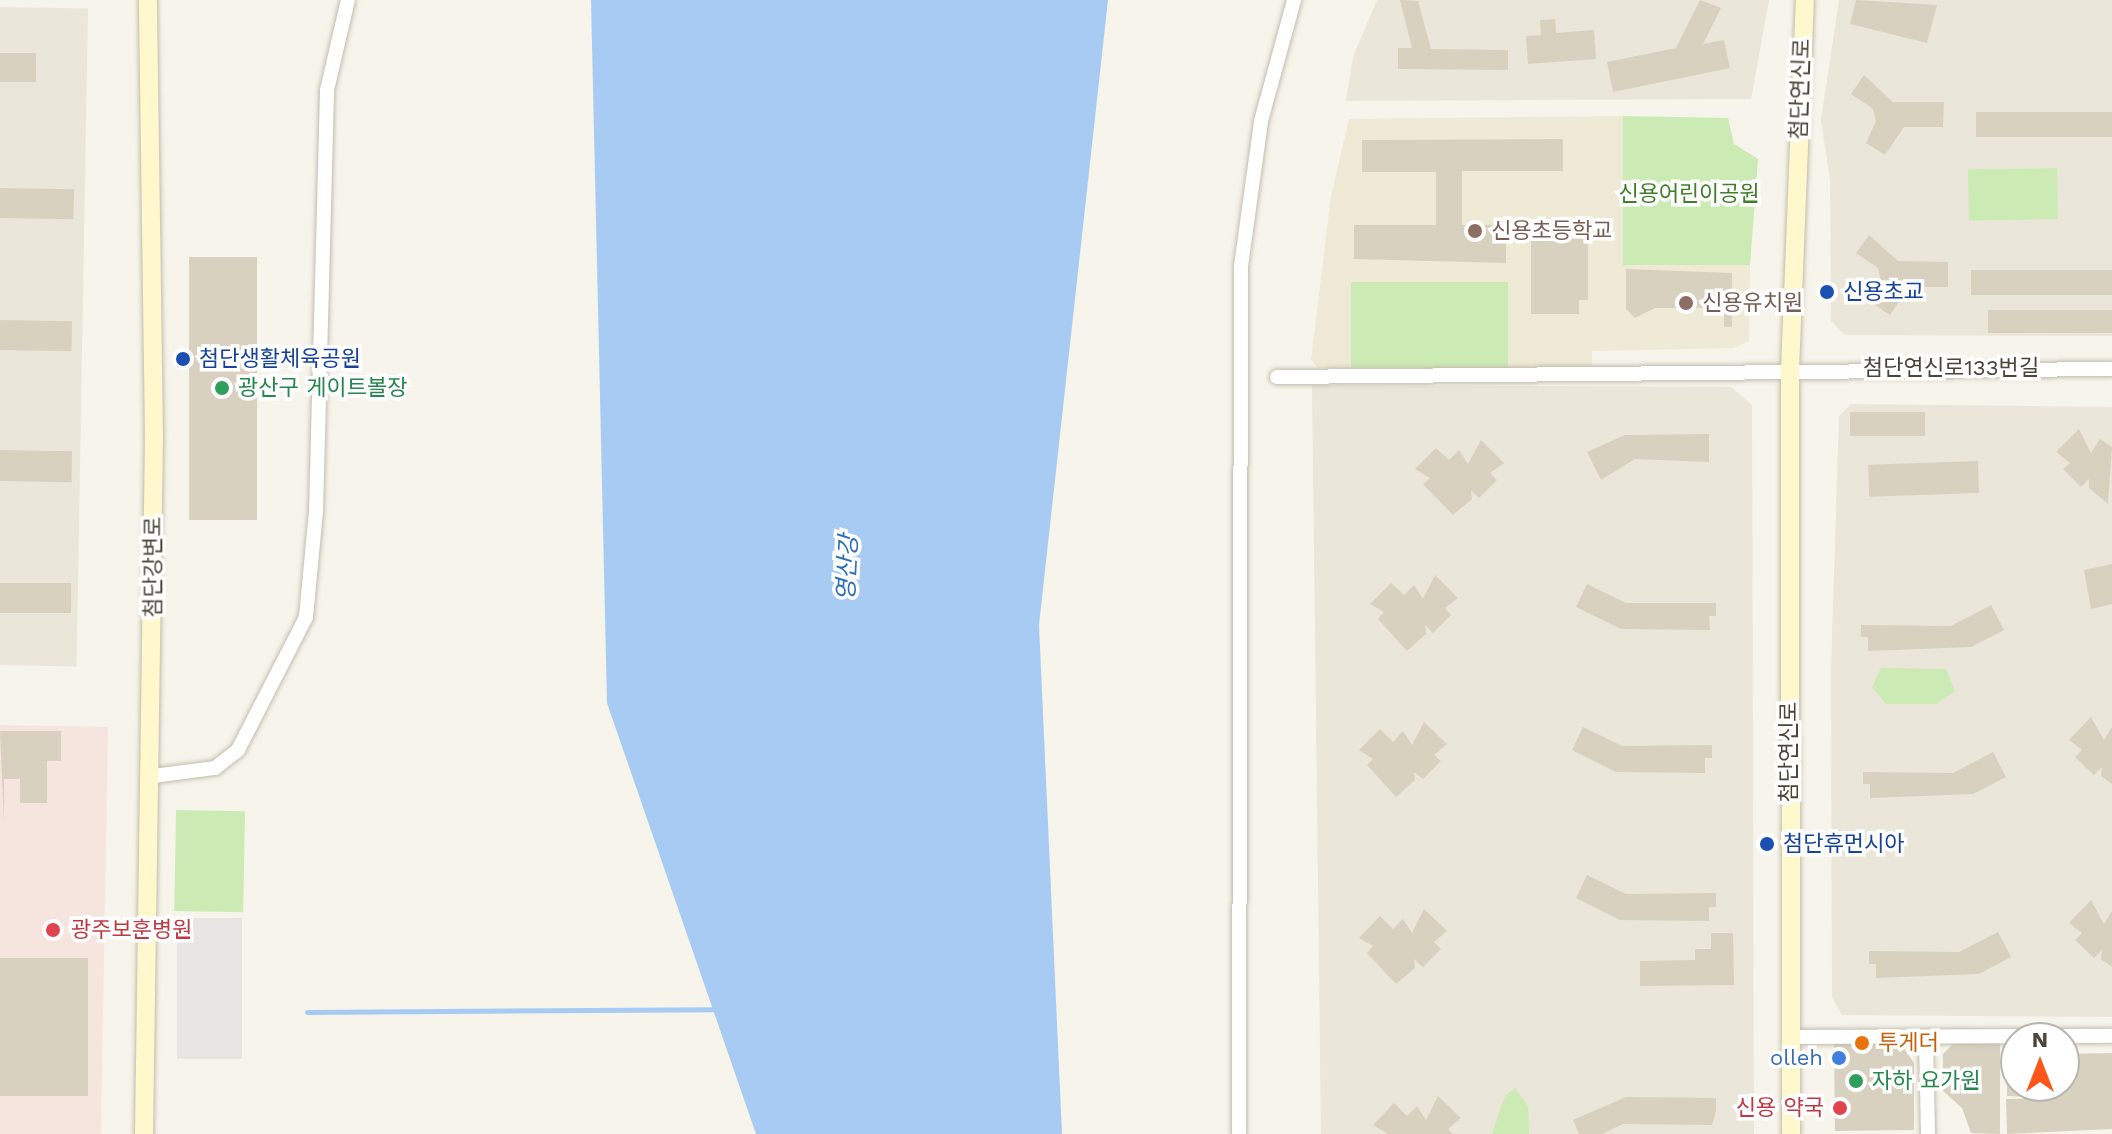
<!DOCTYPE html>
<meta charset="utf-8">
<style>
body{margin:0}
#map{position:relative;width:2112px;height:1134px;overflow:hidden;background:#f6f4eb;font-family:"Work Sans","Noto Sans KR",sans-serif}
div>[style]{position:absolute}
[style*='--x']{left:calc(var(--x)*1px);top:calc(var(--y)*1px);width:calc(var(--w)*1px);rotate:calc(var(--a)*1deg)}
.residential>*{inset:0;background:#eae6d9;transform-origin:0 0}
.education>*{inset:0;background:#efead5}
.medical>*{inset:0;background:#f6e5df;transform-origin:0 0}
.green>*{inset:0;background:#cceab4;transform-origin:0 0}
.parking>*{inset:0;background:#e8e6e2;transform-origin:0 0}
.water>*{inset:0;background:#a7cbf2}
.stream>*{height:5px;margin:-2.5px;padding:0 2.5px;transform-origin:2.5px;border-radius:2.5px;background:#a7cbf2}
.building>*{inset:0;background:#d8d1c0;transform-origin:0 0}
.roads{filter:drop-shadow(0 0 2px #c2bdad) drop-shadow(0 0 2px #c2bdad)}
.street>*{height:14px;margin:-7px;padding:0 7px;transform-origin:7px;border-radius:7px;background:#fff}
.secondary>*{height:18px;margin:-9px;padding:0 9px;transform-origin:9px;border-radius:9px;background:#fff8cc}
.dots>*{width:22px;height:22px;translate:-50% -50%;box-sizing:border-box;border:4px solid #fff;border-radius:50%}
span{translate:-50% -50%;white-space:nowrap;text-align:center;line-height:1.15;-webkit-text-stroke:7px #fff;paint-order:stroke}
.street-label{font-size:22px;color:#4a4538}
.park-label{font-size:22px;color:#407f29}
.education-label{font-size:22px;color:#785e54}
.left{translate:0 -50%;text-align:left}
.transit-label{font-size:22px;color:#164399}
.leisure-label{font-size:22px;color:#27864d}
.health-label{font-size:22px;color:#be3a42}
.right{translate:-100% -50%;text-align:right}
.food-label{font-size:22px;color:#c56008}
.shop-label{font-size:22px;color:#366cbe}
.water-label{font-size:24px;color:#2e6fba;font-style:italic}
.north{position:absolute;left:2000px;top:1022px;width:80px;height:80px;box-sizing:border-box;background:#fff;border:2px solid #b7b5af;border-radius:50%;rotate:0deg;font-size:22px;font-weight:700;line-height:32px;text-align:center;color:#4a4538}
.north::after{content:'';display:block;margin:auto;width:28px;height:36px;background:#fe561a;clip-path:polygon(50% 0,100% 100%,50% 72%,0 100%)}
</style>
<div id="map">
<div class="residential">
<div style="clip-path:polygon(1377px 0,1769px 0,1751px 99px,1346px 101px,1353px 57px)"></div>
<div style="clip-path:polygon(1839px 0,2112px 0,2112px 336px,1845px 335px,1831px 321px,1830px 180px,1821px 120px)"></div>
<div style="left:0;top:7px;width:88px;height:658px;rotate:1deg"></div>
<div style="clip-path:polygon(1312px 385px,1731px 387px,1752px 405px,1754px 1134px,1321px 1134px)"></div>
<div style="clip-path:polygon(1851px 404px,2112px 407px,2112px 1017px,1842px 1015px,1832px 997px,1831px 669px,1839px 416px)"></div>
</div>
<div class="education">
<div style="clip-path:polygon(1623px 116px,1623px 265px,1750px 265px,1749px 341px,1734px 348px,1592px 351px,1592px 368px,1318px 368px,1311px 360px,1331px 196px,1349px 119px)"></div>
</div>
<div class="medical">
<div style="left:0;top:725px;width:108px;height:409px;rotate:1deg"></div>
</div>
<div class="green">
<div style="clip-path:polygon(1623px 116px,1728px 118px,1734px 144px,1758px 159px,1750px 265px,1623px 265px)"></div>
<div style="left:2057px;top:168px;width:51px;height:89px;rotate:89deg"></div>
<div style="left:1351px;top:282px;width:157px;height:86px"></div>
<div style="clip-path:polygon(1881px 668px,1946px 669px,1955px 691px,1936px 704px,1886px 704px,1872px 687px)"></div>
<div style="left:176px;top:810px;width:69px;height:101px;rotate:1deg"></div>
<div style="clip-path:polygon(1515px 1088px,1528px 1106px,1529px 1134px,1492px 1134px,1505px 1096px)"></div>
</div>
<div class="parking">
<div style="left:177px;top:918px;width:65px;height:141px"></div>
</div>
<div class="water">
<div style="clip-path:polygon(591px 0,1108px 0,1039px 625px,1062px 1134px,756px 1134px,607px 703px)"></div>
</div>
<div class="stream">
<div style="--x:307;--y:1012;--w:410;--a:-0.4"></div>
</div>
<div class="building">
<div style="clip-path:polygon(1400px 0,1418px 1px,1431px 49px,1508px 50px,1508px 70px,1398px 69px,1398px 48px,1412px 48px)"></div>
<div style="clip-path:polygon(1700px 0,1721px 8px,1703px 44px,1724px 40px,1730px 68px,1613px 92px,1607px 62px,1676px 48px)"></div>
<div style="clip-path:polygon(1856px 0,1937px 5px,1927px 43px,1850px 24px)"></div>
<div style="clip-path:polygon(1555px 19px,1556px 33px,1594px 30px,1596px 59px,1528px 64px,1526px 36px,1541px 35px,1540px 20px)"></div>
<div style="left:0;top:53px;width:36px;height:29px"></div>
<div style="clip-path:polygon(1864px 75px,1893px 102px,1944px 102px,1943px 127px,1904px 127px,1885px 155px,1866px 143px,1876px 121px,1873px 109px,1851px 94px)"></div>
<div style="left:1976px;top:112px;width:136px;height:25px"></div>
<div style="clip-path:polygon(1563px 139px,1563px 171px,1462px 171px,1462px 225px,1588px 224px,1588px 300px,1579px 300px,1579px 314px,1531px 314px,1531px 239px,1506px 239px,1506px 263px,1354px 259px,1354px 225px,1436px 225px,1436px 172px,1362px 172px,1362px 140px)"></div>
<div style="left:0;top:188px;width:74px;height:30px;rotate:1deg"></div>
<div style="clip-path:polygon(1869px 235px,1898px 261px,1948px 262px,1948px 287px,1909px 287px,1890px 315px,1871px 302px,1881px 281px,1878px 268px,1856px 253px)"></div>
<div style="left:189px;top:257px;width:68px;height:263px"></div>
<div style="clip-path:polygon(1626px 269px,1732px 273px,1732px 327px,1724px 327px,1724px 308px,1655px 308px,1635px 318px,1626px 309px)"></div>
<div style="left:1971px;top:270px;width:141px;height:25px"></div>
<div style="left:1988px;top:310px;width:124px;height:23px"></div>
<div style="left:0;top:320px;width:72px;height:30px;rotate:1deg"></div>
<div style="left:1850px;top:412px;width:75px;height:24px"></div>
<div style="clip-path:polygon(2079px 429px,2091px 453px,2100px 439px,2112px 447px,2108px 504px,2089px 488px,2089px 479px,2081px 487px,2063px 469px,2070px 463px,2056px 452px)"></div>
<div style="clip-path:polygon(1709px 434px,1709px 462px,1635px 459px,1601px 480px,1587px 452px,1625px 435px)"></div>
<div style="clip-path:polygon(1481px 440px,1504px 463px,1490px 473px,1497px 480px,1479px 498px,1471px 490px,1472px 499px,1453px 515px,1423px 484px,1430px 478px,1415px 469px,1436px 448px,1449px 460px,1459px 450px,1468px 464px)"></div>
<div style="left:0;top:450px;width:72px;height:31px;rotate:1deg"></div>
<div style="left:1978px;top:461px;width:32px;height:110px;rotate:88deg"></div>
<div style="clip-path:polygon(2112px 564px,2112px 604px,2091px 609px,2084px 570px)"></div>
<div style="clip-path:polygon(1435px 575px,1458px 598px,1445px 608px,1451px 615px,1433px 633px,1425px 625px,1426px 634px,1407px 651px,1378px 619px,1384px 612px,1370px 604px,1391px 583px,1404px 595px,1414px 585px,1423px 599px)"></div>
<div style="left:0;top:583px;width:71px;height:30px"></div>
<div style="clip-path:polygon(1587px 584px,1626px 603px,1716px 603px,1716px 616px,1709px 616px,1710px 630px,1621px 629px,1576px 607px)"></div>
<div style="clip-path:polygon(1991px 605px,2004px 630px,1971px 647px,1868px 651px,1868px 637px,1861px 637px,1861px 625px,1951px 626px)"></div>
<div style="clip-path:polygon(2091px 717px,2104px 740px,2112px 727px,2112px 784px,2101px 776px,2102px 767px,2094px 775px,2075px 757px,2082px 750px,2069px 740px)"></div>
<div style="clip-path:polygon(1424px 722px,1447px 744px,1434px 755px,1441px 761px,1423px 779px,1414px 772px,1415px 780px,1396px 797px,1367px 765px,1373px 759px,1359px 750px,1380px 729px,1393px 742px,1403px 731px,1412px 745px)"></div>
<div style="clip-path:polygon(1583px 727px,1622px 746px,1712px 745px,1712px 758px,1705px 758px,1705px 773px,1616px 772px,1572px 750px)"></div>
<div style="clip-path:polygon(0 731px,61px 731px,61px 761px,47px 761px,47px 803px,20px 803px,20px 779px,4px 779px,4px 823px)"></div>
<div style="clip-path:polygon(1993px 752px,2006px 777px,1973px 794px,1870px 798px,1870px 784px,1863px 784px,1863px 772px,1953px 773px)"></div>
<div style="clip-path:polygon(1587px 875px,1626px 894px,1716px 893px,1716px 907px,1709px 907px,1709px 921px,1620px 920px,1576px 898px)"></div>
<div style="clip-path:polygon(2091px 900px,2104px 924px,2112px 911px,2112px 967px,2101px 959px,2102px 950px,2094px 958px,2075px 940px,2082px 933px,2069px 923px)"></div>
<div style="clip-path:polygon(1424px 909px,1447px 931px,1434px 942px,1441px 949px,1423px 967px,1414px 959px,1415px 968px,1396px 984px,1367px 953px,1373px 946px,1359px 938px,1380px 916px,1393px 929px,1403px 919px,1412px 933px)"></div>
<div style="clip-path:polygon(1998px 932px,2011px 957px,1979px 974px,1876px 978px,1876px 964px,1869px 964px,1869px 951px,1959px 952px)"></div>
<div style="clip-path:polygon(1711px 933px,1733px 933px,1734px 985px,1640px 986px,1640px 961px,1695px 960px,1695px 949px,1711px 949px)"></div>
<div style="left:0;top:958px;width:88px;height:138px"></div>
<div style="clip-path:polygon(1834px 1041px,1899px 1041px,1914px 1063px,1914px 1130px,1835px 1131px)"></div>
<div style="clip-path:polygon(1953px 1044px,2000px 1044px,2000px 1134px,1971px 1133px,1962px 1108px,1943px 1091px,1943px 1054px)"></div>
<div style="clip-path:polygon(2112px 1053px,2112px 1129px,2007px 1134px,2006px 1099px,2055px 1098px,2007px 1096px,2007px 1064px,2016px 1064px,2016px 1086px,2064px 1086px,2064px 1054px)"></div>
<div style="clip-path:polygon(1438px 1096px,1461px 1118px,1448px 1129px,1453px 1134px,1388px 1134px,1373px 1125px,1394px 1103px,1407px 1116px,1417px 1106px,1426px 1120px)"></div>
<div style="clip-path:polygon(1626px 1097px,1716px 1098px,1716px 1111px,1712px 1125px,1623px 1124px,1602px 1134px,1579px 1134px,1573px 1120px)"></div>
</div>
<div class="roads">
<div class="street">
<div style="--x:1277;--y:377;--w:835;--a:-0.55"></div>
<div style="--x:153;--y:776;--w:63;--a:-7.4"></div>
<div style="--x:215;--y:768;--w:29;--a:-38"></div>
<div style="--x:238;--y:750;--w:149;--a:-62.9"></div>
<div style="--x:306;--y:617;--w:105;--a:-84.6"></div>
<div style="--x:316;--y:512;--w:422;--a:-88.5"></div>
<div style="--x:327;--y:90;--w:92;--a:-76.9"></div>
<div style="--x:1791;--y:1037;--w:321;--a:-0.2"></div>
<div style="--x:1926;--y:1038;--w:96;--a:88.8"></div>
<div style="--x:1239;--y:1134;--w:868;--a:-89.87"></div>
<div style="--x:1241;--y:266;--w:146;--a:-82.1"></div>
<div style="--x:1261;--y:121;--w:125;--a:-74.7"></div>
</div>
<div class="secondary">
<div style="--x:144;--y:1134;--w:697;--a:-89.18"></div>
<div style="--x:154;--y:437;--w:437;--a:-90.8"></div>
<div style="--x:1791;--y:1134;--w:764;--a:-90.07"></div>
<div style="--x:1790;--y:370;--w:370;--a:-87.7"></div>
</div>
</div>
<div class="dots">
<div style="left:1475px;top:231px;background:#8d6e63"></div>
<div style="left:1827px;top:292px;background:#1a4fb4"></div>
<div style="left:1686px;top:303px;background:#8d6e63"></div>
<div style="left:183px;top:359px;background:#1a4fb4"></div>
<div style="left:222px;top:388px;background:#2e9e5b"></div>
<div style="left:1767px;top:844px;background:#1a4fb4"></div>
<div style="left:53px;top:930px;background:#e0444e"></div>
<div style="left:1862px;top:1043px;background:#e8710a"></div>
<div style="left:1839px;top:1058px;background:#3f7fe0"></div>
<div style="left:1856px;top:1081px;background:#2e9e5b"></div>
<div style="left:1840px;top:1108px;background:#e0444e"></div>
</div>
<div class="street-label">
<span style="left:1800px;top:89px;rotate:-88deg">첨단연신로</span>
<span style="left:1951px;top:368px">첨단연신로133번길</span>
<span style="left:153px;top:567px;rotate:-90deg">첨단강변로</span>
<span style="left:1789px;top:752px;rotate:-90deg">첨단연신로</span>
</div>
<div class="park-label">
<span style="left:1689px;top:194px">신용어린이공원</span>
</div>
<div class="education-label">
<span class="left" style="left:1491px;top:231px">신용초등학교</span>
<span class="left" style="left:1702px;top:303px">신용유치원</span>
</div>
<div class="transit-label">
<span class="left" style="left:1843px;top:292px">신용초교</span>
<span class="left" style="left:199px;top:359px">첨단생활체육공원</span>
<span class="left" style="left:1783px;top:844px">첨단휴먼시아</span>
</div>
<div class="leisure-label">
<span class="left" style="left:238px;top:388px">광산구 게이트볼장</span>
<span class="left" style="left:1872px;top:1081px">자하 요가원</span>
</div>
<div class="health-label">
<span class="left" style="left:71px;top:930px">광주보훈병원</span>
<span class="right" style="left:1824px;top:1108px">신용 약국</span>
</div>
<div class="food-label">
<span class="left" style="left:1878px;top:1043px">투게더</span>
</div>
<div class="shop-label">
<span class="right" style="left:1823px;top:1058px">olleh</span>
</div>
<div class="water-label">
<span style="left:848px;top:568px;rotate:-87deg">영산강</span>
</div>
<div class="north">N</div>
</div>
